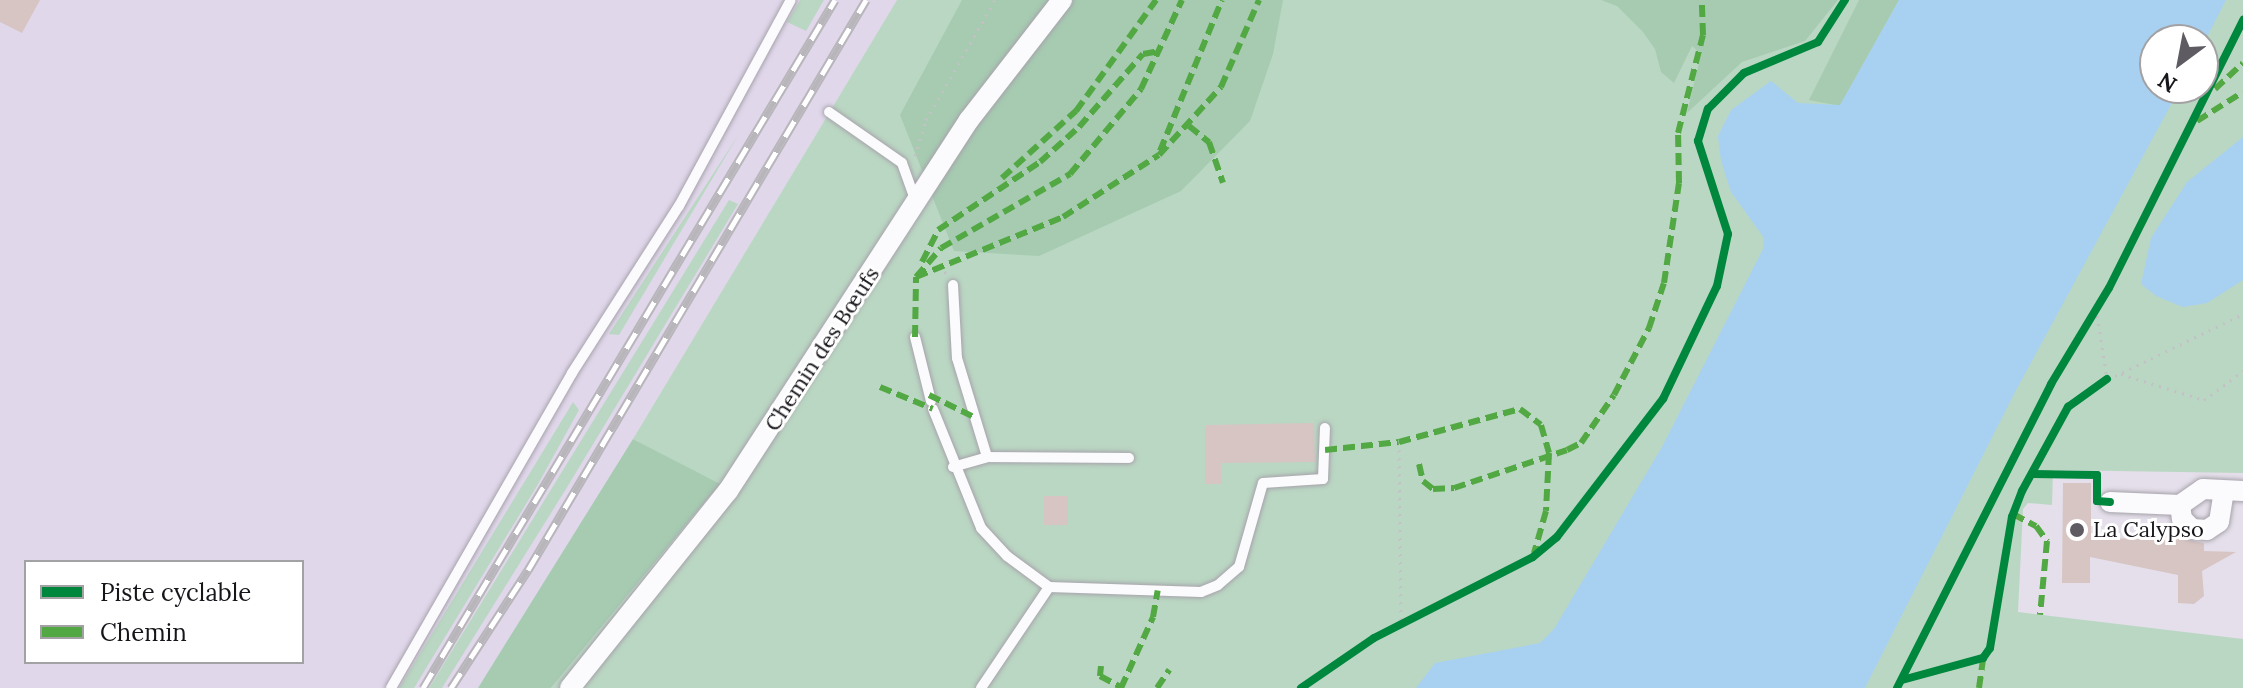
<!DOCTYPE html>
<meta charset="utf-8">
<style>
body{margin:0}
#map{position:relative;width:2243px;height:688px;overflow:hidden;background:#e4dfea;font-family:Lora,serif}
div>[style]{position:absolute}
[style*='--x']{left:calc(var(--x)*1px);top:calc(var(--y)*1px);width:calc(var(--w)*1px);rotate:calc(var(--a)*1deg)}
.built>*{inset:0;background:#e0d7eb}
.green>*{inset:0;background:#bad7c3}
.forest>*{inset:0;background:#a6cbb1}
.water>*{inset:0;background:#a8d1f1}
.building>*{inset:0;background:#d7c5c3;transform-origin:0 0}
.path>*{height:3px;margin-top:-1.5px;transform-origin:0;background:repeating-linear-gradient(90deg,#c3c1c5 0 2px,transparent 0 8px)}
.roads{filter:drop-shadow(0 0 2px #a7a3ab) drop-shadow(0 0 2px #a7a3ab)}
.service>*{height:10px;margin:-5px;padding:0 5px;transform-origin:5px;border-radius:5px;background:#fbfafc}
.minor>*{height:20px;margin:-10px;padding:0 10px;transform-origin:10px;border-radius:10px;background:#fbfafc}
.rail>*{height:9px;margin-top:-4.5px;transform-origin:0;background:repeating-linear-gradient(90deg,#fff 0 18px,#b8b6ba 0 36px);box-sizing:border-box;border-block:2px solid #b8b6ba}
.quiet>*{height:6px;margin-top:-3px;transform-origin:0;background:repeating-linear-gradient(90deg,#52a842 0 12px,transparent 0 18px)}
.cycleway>*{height:8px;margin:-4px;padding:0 4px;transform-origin:4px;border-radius:4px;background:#00873e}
.dots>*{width:22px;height:22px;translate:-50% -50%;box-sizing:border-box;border:4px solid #fff;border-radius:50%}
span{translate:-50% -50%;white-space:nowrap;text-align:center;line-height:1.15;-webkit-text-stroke:6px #fff;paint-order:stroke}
.street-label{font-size:22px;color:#17141a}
.poi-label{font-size:22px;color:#17141a}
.left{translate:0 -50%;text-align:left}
.legend{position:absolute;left:24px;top:560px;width:280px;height:104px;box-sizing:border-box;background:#fff;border:2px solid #a2a1a3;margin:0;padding:10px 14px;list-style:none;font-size:24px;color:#17141a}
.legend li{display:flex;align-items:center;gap:16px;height:40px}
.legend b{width:40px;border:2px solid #a2a1a3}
.north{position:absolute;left:2139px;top:24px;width:80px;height:80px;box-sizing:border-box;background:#fff;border:2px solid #a2a1a3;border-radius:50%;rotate:212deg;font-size:22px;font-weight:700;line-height:32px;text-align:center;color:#17141a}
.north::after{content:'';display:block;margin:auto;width:28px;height:36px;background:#5f5b63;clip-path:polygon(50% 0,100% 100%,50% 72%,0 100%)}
</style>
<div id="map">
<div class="built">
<div style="clip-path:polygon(evenodd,0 0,897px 0,567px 549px,478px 688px,0 688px,0 0,26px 562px,302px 562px,302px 662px,26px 662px,26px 562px)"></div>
</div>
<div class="green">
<div style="clip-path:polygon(800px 0,824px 0,806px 31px,787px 22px)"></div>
<div style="clip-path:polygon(evenodd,897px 0,2243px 0,2243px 473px,2053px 470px,2052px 505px,2028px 503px,2023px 509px,2018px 612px,2243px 639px,2243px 688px,551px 688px,720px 485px,633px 439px,897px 0,2155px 40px,2203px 40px,2203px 88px,2155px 88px,2155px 40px)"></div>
<div style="clip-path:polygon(739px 134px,619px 335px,609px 334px)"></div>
<div style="clip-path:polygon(729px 200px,738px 204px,566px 489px,442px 688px,429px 688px)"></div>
<div style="clip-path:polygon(573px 402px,579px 410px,537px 486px,414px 688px,399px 688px)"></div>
</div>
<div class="forest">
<div style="clip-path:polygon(962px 0,1283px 0,1273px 54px,1250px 121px,1181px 191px,1039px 256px,954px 251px,900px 115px)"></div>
<div style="clip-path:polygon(1601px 0,1838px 0,1805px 41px,1742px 62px,1687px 113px,1701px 54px,1692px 46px,1674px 83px,1661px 72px,1655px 49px,1643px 32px,1617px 6px)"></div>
<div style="clip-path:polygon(1859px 0,1899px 0,1840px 106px,1809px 100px)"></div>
<div style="clip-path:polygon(633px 439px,720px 484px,551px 688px,478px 688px)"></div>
</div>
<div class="water">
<div style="clip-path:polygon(1899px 0,2226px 0,2203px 45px,2203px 40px,2155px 40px,2155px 88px,2180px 88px,2014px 394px,1865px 688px,1416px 688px,1435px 663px,1540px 643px,1554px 629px,1662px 447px,1763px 249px,1764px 238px,1731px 192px,1721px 161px,1718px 136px,1731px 110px,1771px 81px,1798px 103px,1840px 105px)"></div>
<div style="clip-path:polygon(2243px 137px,2243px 280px,2207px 303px,2183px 307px,2156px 296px,2141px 284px,2151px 238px,2187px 182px)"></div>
</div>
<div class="building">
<div style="clip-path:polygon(0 0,40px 0,22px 33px,0 22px)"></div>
<div style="clip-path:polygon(1314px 423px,1315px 462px,1221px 463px,1222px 484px,1205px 484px,1205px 425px)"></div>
<div style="clip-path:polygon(2063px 483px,2091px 483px,2091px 538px,2184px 539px,2204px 543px,2204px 551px,2236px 552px,2202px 571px,2204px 596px,2194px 604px,2178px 603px,2178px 575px,2090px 557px,2090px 583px,2062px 583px)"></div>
<div style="left:1044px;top:496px;width:24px;height:29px"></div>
</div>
<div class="path">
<div style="--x:915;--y:156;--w:38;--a:-73"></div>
<div style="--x:926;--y:120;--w:138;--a:-60.1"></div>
<div style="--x:940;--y:265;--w:12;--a:55"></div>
<div style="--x:2096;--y:308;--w:72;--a:81.2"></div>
<div style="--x:2121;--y:374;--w:87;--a:17.4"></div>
<div style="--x:2204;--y:400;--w:49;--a:-36.6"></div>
<div style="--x:2115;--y:376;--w:142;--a:-25.8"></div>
<div style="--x:1399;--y:442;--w:181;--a:89.4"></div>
</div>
<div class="roads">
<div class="service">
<div style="--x:829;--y:112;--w:89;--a:34.9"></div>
<div style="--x:902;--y:163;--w:41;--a:70.3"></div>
<div style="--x:953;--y:285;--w:73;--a:86.9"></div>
<div style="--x:957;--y:358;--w:103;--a:73.1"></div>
<div style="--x:915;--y:337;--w:66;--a:76"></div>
<div style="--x:933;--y:409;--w:128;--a:68"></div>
<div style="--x:981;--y:528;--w:38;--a:47"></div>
<div style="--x:1007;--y:556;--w:52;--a:36.4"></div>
<div style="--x:953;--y:467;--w:35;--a:-16"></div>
<div style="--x:987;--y:457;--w:142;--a:0.4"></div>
<div style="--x:391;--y:688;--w:363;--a:-60.1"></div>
<div style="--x:572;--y:373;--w:198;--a:-57.4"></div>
<div style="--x:679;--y:206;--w:234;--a:-61.5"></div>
<div style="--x:981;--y:688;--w:122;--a:-56"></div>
<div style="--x:1049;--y:587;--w:152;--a:1.9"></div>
<div style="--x:1201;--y:592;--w:18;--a:-22"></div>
<div style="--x:1218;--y:585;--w:28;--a:-41"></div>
<div style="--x:1239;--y:567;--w:87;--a:-74.1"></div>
<div style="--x:1263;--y:483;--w:60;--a:-3.8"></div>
<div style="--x:1323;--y:479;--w:51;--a:-87.8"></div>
</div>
<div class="minor">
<div style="--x:2110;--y:502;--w:70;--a:2.5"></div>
<div style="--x:2180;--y:505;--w:28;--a:-35"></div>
<div style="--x:2203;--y:489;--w:40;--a:2.9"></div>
<div style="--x:2180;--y:505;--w:14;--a:82"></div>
<div style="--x:2182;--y:519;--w:14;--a:45"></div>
<div style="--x:2192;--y:529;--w:15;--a:4"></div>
<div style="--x:2207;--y:530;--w:14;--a:-34"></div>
<div style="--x:2219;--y:522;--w:31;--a:-81"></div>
<div style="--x:570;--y:688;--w:253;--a:-51.3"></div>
<div style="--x:728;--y:491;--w:442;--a:-57"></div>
<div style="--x:969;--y:120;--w:152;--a:-52.2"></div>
</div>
</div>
<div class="rail">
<div style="--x:423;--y:688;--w:802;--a:-59.09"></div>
<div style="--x:451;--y:688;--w:141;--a:-56.9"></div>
<div style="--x:528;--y:570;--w:663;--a:-59.33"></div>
</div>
<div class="quiet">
<div style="--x:2215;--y:89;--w:38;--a:-43"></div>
<div style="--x:2197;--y:121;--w:54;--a:-32.2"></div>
<div style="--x:1189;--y:126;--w:26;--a:39"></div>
<div style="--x:1209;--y:142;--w:43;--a:71.1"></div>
<div style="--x:1160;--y:151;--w:163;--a:-67.7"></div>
<div style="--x:1002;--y:178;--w:100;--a:-42.2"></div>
<div style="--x:1076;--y:111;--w:137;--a:-54.2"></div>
<div style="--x:922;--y:262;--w:36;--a:-63"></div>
<div style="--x:938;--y:230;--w:123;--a:-33.7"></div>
<div style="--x:1040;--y:162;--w:52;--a:-41.9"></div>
<div style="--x:1079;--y:127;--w:97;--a:-48.8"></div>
<div style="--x:1143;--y:54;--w:17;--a:-10"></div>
<div style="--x:916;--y:277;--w:159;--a:-22.2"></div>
<div style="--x:1063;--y:217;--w:114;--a:-32.9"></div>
<div style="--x:1159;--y:155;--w:92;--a:-47.6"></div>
<div style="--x:1221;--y:87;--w:95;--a:-66.4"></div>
<div style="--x:915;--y:337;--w:60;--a:-89"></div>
<div style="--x:916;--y:277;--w:38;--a:-49"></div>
<div style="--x:941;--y:248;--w:149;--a:-29.8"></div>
<div style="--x:1070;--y:174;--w:111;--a:-50.1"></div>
<div style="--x:1141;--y:89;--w:98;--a:-65.3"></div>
<div style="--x:880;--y:387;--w:57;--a:22.5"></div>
<div style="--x:929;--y:395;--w:52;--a:26.1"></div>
<div style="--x:1325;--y:450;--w:74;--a:-6.2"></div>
<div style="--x:1399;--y:442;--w:125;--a:-15.3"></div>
<div style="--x:1520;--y:409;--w:26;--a:37"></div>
<div style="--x:1541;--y:425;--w:29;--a:74"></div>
<div style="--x:1549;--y:453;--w:58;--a:93"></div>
<div style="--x:1546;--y:511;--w:44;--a:105.9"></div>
<div style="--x:1419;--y:464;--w:17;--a:77"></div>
<div style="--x:1423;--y:481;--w:13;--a:39"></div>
<div style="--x:1433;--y:489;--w:21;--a:-3"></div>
<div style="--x:1454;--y:488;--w:119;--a:-18.6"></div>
<div style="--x:1567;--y:450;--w:16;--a:-27"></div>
<div style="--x:1581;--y:443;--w:58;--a:-55.5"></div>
<div style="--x:1614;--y:395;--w:76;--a:-62.4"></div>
<div style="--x:1649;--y:328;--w:47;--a:-71.6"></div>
<div style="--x:1664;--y:283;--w:101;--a:-81.5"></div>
<div style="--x:1679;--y:183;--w:50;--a:-91.1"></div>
<div style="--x:1678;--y:133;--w:101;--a:-75.7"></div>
<div style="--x:1703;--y:35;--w:35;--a:-92"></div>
<div style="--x:2013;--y:514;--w:26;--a:28"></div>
<div style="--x:2036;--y:526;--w:19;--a:54"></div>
<div style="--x:2047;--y:541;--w:74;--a:95.4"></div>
<div style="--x:1101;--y:666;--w:10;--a:96"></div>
<div style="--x:1100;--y:676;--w:26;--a:28"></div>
<div style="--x:1121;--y:688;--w:78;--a:-65.7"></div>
<div style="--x:1153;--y:617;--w:27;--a:-80"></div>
<div style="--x:1157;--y:688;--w:22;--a:-56"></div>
<div style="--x:1979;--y:688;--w:30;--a:-82"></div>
</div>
<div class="cycleway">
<div style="--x:2032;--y:474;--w:65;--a:0.9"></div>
<div style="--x:2097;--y:475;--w:26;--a:90"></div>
<div style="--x:2097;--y:501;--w:13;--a:4"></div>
<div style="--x:1902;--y:680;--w:84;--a:-15.2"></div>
<div style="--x:1983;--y:658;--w:12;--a:-55"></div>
<div style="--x:1990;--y:648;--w:133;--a:-80.5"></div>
<div style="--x:2012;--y:517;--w:28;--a:-69"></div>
<div style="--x:2022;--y:491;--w:96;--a:-61.3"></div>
<div style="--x:2068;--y:407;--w:48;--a:-35.7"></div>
<div style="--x:1301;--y:688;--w:88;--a:-34.4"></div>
<div style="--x:1374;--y:638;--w:178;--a:-27"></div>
<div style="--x:1533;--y:557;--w:31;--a:-40"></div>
<div style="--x:1557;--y:537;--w:174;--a:-52.5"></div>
<div style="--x:1663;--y:399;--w:125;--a:-64.5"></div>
<div style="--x:1717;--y:286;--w:53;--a:-78.1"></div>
<div style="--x:1728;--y:234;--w:98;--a:-107.9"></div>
<div style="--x:1698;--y:141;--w:34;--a:-73"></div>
<div style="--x:1708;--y:109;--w:51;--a:-45"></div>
<div style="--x:1744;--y:73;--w:80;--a:-22.7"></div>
<div style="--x:1818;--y:42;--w:50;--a:-57.3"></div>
<div style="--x:1897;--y:688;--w:341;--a:-63.1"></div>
<div style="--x:2051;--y:384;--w:112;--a:-58.9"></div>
<div style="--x:2109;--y:288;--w:300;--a:-63.4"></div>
</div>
<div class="dots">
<div style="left:2077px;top:530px;background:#5f5b63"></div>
</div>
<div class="street-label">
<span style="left:822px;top:349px;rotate:-57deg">Chemin des Bœufs</span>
</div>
<div class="poi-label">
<span class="left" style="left:2093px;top:530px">La Calypso</span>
</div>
<ul class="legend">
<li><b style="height:10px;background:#00873e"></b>Piste cyclable</li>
<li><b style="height:10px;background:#52a842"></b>Chemin</li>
</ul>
<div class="north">N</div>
</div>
